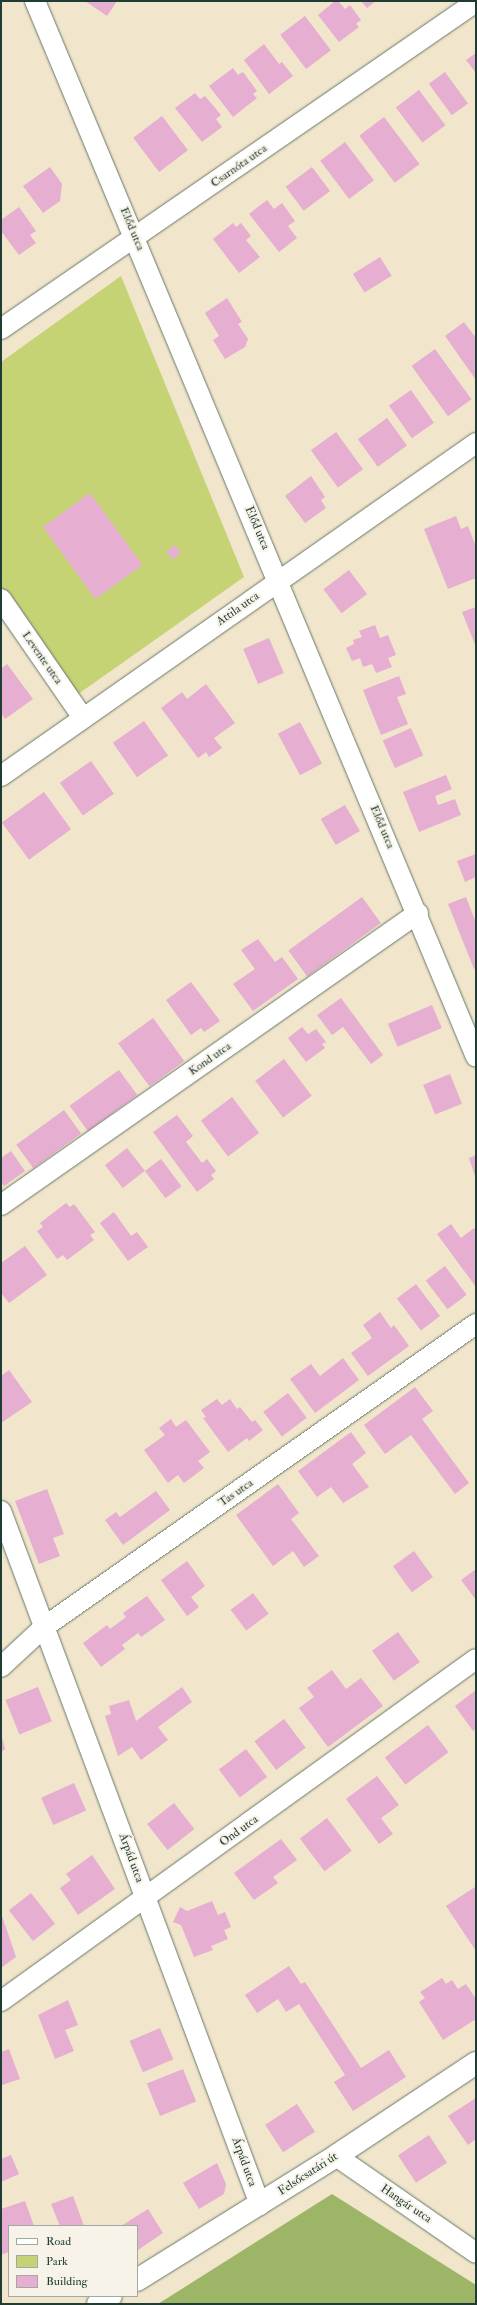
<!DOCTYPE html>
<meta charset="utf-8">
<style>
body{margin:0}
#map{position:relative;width:477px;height:2305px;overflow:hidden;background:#f1e5cb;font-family:"IM FELL Double Pica",serif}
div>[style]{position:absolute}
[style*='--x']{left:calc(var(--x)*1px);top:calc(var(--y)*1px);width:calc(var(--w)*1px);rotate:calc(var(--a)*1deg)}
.green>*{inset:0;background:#c5d375}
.forest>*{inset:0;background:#9cb566}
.building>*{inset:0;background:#e6aed0;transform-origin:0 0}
.roads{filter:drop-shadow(0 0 1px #687869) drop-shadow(0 0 1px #687869)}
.minor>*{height:20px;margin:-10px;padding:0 10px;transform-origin:10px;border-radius:10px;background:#fff}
.tertiary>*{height:22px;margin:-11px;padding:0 11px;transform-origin:11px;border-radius:11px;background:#fff}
span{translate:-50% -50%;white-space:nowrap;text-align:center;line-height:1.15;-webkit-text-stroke:4px #f7f3e8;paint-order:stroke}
.street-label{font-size:12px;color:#1f3d34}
.frame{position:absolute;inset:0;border:2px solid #1f3d34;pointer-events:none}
.legend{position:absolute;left:8px;top:2225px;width:130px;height:72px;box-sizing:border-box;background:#f7f3e8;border:1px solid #a1aaa0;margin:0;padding:5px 7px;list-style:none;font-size:12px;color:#1f3d34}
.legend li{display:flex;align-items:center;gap:8px;height:20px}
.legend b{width:20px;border:1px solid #a1aaa0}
</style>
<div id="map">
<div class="green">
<div style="clip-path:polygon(121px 276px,244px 577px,74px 697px,1px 588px,1px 362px)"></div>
</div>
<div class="forest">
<div style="clip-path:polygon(332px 2194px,476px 2285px,476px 2304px,158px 2304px)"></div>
</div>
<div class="building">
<div style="clip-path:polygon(85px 1px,117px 1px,107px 16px)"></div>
<div style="clip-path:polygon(335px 1px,338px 1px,345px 9px,350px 5px,361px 20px,356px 24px,359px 27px,339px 42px,318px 15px)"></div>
<div style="clip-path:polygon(361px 1px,376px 1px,367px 8px)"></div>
<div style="left:305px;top:16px;width:43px;height:31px;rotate:53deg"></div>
<div style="clip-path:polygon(264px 44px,279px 64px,282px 62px,293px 76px,269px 94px,244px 60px)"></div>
<div style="clip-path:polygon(476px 53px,476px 73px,466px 60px)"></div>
<div style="clip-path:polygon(233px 68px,238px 75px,243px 72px,257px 91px,253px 94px,257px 98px,233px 117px,209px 86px)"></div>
<div style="left:445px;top:72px;width:39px;height:20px;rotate:54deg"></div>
<div style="left:419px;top:90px;width:44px;height:29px;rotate:53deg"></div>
<div style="clip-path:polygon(195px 93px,200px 99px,205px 96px,221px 115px,216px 119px,222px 127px,202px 142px,175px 108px)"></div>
<div style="left:162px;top:116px;width:43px;height:36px;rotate:53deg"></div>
<div style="left:384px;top:117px;width:59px;height:31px;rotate:53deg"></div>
<div style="left:345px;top:142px;width:48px;height:31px;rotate:53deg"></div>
<div style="clip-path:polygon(50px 167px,62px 184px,60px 201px,43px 213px,23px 186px)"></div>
<div style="left:312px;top:167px;width:30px;height:33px;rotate:53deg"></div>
<div style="clip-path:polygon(267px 200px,274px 209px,282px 203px,295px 221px,288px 226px,297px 238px,279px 252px,249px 214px)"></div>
<div style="clip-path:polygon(19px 207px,36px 231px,30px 235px,36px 243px,19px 255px,1px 231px,1px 220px)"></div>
<div style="clip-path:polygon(233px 223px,236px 227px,241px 223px,251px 236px,246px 240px,260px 257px,239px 273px,213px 239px)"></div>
<div style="left:380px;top:257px;width:22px;height:32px;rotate:58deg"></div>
<div style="clip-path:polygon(227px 298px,242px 322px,238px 324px,248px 339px,245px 347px,225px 359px,213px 340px,219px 336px,205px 313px)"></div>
<div style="clip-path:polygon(464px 322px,476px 338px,476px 380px,445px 336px)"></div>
<div style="left:435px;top:349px;width:62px;height:29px;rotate:54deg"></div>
<div style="left:411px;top:390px;width:40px;height:27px;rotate:55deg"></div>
<div style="left:387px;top:418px;width:34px;height:36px;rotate:54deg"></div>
<div style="left:336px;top:432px;width:46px;height:31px;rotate:54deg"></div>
<div style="clip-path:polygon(311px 476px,325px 497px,321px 500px,326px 508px,305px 523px,285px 496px)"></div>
<div style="left:90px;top:493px;width:89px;height:58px;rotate:54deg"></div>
<div style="clip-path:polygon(456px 516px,461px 529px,468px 526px,476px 547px,476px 578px,448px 589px,424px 529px)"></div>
<div style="left:175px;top:545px;width:10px;height:11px;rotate:53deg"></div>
<div style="left:349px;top:570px;width:30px;height:32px;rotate:53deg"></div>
<div style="clip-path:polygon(476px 607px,476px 647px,462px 612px)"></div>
<div style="clip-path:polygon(375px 625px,380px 638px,388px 635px,396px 655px,388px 658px,392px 667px,376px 673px,372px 664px,363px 667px,360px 658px,352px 661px,346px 648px,354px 644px,353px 640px,362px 637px,359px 631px)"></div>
<div style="left:269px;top:638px;width:38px;height:28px;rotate:67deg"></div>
<div style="clip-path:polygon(7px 664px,33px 699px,5px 719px,1px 713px,1px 669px)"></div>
<div style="clip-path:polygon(399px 676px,406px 694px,397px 697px,408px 724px,381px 735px,363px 690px)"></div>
<div style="clip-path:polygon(206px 684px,235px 723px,214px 738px,222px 748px,209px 757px,206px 752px,198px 758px,161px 708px,182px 692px,187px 699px)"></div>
<div style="left:144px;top:721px;width:42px;height:38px;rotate:55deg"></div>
<div style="left:300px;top:722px;width:47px;height:25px;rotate:62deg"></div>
<div style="left:411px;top:728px;width:30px;height:31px;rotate:66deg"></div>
<div style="left:91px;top:761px;width:40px;height:38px;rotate:55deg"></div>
<div style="clip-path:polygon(446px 775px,452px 789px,435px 796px,438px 805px,455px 799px,461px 815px,419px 832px,403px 792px)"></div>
<div style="left:44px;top:792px;width:46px;height:52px;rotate:54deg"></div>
<div style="left:345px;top:805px;width:30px;height:28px;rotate:60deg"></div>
<div style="clip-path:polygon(476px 854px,476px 877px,465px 882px,457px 861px)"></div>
<div style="left:362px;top:897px;width:32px;height:91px;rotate:54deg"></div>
<div style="clip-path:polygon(466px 897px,476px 923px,476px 968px,474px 969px,448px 904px)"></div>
<div style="clip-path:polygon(258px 939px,275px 962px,282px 957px,298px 979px,253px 1011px,233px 984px,255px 969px,241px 950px)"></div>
<div style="clip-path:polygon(191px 982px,220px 1021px,204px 1032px,201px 1028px,191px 1035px,166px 1000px)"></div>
<div style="clip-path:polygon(341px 998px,383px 1055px,371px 1064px,343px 1027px,332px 1035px,317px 1015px)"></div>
<div style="left:432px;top:1005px;width:25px;height:48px;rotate:67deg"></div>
<div style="left:153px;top:1018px;width:53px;height:43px;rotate:54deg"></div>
<div style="clip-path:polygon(302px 1027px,308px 1034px,316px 1029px,326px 1042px,322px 1044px,325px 1048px,306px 1062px,288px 1038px)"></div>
<div style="left:284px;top:1059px;width:46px;height:36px;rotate:53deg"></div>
<div style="left:119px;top:1070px;width:31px;height:61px;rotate:54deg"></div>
<div style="left:450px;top:1074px;width:32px;height:29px;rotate:68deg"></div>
<div style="left:232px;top:1097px;width:45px;height:39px;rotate:53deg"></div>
<div style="left:64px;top:1110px;width:29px;height:59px;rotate:54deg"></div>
<div style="clip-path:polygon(177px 1115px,193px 1136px,186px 1142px,202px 1163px,207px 1159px,216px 1171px,211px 1175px,214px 1179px,197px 1192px,153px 1132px)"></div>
<div style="left:127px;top:1148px;width:29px;height:28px;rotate:52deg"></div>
<div style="clip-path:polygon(11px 1151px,25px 1171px,4px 1186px,1px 1182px,1px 1158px)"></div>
<div style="clip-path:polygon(476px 1155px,476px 1179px,469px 1158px)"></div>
<div style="left:161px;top:1159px;width:34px;height:20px;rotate:53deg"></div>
<div style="clip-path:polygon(66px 1203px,70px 1207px,74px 1204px,95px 1232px,90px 1235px,94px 1240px,67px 1260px,63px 1255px,57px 1259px,37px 1231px,43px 1227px,40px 1223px)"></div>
<div style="clip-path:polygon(114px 1212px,131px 1236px,137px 1232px,148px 1247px,128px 1261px,100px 1223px)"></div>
<div style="clip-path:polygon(451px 1224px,461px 1238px,474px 1228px,476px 1231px,476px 1287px,437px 1234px)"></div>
<div style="clip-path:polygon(25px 1246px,47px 1275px,9px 1303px,1px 1293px,1px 1263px)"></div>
<div style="left:445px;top:1266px;width:36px;height:24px;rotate:53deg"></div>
<div style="left:416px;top:1284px;width:40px;height:24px;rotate:53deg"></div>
<div style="clip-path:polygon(380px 1312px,391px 1328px,394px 1325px,409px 1346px,368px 1376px,351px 1353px,372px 1338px,363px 1325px)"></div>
<div style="clip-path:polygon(343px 1358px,359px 1380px,315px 1413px,290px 1379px,311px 1364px,320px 1376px)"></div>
<div style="clip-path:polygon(9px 1370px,32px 1402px,1px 1423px,1px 1376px)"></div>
<div style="clip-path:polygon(415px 1387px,433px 1411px,422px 1419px,469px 1483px,455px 1494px,411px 1435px,385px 1454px,364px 1425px)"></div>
<div style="left:288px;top:1393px;width:31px;height:31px;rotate:53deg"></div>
<div style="clip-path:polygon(217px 1399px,222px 1405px,230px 1399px,237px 1409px,240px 1407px,252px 1422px,255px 1420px,263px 1430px,249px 1441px,247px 1438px,228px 1452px,203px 1418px,206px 1417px,201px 1410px)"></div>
<div style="clip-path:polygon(171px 1419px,176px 1427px,186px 1420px,210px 1452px,198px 1461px,204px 1468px,184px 1483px,178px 1475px,168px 1483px,144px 1450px,165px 1435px,159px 1428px)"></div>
<div style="clip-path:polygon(351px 1432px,366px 1453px,352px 1464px,369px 1487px,343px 1503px,331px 1487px,317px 1497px,298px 1471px)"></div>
<div style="clip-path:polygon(278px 1484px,299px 1513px,291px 1519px,319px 1556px,304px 1567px,293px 1551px,273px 1566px,236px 1515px)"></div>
<div style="clip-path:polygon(47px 1489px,64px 1534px,53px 1538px,60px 1556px,39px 1564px,15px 1501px)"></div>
<div style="clip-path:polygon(156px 1491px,170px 1510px,123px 1545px,105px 1520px,116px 1512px,120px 1517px)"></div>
<div style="left:414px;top:1551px;width:32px;height:26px;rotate:54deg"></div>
<div style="clip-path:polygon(187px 1561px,205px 1586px,191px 1597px,199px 1607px,187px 1616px,161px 1580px)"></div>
<div style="clip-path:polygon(476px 1569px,476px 1600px,461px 1580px)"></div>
<div style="left:253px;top:1593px;width:26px;height:28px;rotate:53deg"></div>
<div style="clip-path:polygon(147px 1596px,165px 1620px,141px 1637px,138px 1633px,122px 1645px,125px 1649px,101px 1667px,83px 1643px,107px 1625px,110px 1629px,126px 1617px,123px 1613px)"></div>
<div style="left:398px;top:1632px;width:37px;height:32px;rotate:54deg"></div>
<div style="clip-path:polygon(332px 1670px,346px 1689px,361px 1678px,383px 1706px,328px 1747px,299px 1708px,314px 1697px,307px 1688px)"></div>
<div style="left:38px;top:1687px;width:37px;height:35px;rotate:68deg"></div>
<div style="clip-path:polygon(182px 1687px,192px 1702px,158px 1727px,168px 1740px,141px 1760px,132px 1747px,118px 1756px,105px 1716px,111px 1714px,109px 1706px,129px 1700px,136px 1721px)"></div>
<div style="clip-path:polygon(476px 1690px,476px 1729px,473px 1731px,455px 1706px)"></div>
<div style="left:284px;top:1719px;width:36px;height:37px;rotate:53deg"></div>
<div style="left:428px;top:1725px;width:34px;height:54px;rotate:53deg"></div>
<div style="clip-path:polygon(1px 1733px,5px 1749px,1px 1752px)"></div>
<div style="left:246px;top:1749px;width:35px;height:34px;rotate:53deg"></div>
<div style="clip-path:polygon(377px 1776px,399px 1805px,381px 1818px,393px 1834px,379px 1844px,346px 1799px)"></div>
<div style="left:74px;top:1783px;width:30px;height:36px;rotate:66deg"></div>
<div style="left:174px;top:1803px;width:33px;height:34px;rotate:52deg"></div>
<div style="left:327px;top:1818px;width:41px;height:34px;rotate:53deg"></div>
<div style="clip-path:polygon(281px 1839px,297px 1860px,273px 1877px,278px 1883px,254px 1900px,234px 1873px)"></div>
<div style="clip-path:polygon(92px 1855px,115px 1889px,78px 1915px,60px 1888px,71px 1880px,66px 1874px)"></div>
<div style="clip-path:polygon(475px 1887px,476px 1889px,476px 1951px,446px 1906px)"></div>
<div style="left:31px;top:1893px;width:39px;height:28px;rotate:52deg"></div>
<div style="clip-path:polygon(212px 1901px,218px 1915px,225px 1912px,231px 1927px,224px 1930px,228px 1939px,211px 1946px,213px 1950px,194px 1957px,181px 1925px,173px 1922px,180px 1907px,187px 1911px)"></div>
<div style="clip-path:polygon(1px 1913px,16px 1957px,1px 1968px)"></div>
<div style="clip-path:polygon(289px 1966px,301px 1984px,305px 1982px,361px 2068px,389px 2050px,406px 2077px,353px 2111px,334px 2082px,345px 2075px,299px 2004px,286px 2012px,278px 1999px,257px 2013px,245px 1995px)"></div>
<div style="clip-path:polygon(442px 1978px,446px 1984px,452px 1980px,458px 1989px,466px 1984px,476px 1999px,476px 2019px,443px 2040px,419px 2002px,425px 1998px,420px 1992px)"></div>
<div style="clip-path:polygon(68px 2000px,78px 2025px,65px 2030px,74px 2051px,55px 2059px,38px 2015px)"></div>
<div style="left:160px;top:2028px;width:34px;height:33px;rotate:67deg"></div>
<div style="clip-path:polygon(9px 2049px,20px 2079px,2px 2085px,1px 2052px)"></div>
<div style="left:183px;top:2069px;width:35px;height:39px;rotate:68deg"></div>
<div style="clip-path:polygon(476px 2098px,476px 2139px,468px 2145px,448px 2116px)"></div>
<div style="left:297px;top:2104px;width:33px;height:38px;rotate:57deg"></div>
<div style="left:429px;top:2135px;width:33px;height:37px;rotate:57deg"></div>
<div style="clip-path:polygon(11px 2155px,19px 2174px,1px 2182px,1px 2159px)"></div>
<div style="clip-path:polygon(217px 2163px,226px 2184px,224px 2194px,199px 2209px,183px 2183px)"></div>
<div style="clip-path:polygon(73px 2196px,84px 2226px,60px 2226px,51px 2204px)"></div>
<div style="clip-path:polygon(25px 2201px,34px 2226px,9px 2226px,9px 2252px,1px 2255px,1px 2209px)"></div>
<div style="clip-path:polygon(148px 2209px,163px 2233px,138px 2250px,137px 2226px,121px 2226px)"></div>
</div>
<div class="roads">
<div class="minor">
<div style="--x:35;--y:1;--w:1144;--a:67.33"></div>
<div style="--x:1;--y:329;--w:577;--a:-34.54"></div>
<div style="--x:1;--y:599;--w:145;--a:55.4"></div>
<div style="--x:1;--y:776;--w:580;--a:-35.03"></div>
<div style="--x:1;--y:1205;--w:509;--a:-35"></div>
<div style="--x:1;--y:1511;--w:741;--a:69.53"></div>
<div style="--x:1;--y:1667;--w:59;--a:-42.9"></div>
<div style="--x:44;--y:1627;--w:528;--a:-35.05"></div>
<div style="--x:1;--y:2001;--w:585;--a:-35.75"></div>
<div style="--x:336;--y:2156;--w:170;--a:34.7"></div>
</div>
<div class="tertiary">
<div style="--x:137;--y:2280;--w:234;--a:-31.9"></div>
<div style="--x:336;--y:2156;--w:168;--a:-33.6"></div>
<div style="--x:98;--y:2304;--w:15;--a:-32"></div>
</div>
</div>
<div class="street-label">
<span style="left:239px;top:166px;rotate:-35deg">Csarnóta utca</span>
<span style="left:132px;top:229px;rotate:67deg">Előd utca</span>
<span style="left:257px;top:528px;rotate:67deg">Előd utca</span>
<span style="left:238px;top:609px;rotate:-35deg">Attila utca</span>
<span style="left:42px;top:658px;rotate:55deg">Levente utca</span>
<span style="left:382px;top:827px;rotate:67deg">Előd utca</span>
<span style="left:210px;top:1059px;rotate:-35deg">Kond utca</span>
<span style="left:236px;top:1493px;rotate:-35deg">Tas utca</span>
<span style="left:239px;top:1831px;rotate:-36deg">Ond utca</span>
<span style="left:131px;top:1858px;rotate:70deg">Árpád utca</span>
<span style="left:244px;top:2162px;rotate:70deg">Árpád utca</span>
<span style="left:308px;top:2174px;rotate:-33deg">Felsőcsatári út</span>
<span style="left:406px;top:2204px;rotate:34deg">Hangár utca</span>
</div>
<div class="frame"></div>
<ul class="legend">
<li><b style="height:5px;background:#fff"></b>Road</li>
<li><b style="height:11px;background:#c5d375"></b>Park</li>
<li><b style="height:11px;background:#e6aed0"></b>Building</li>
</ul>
</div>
